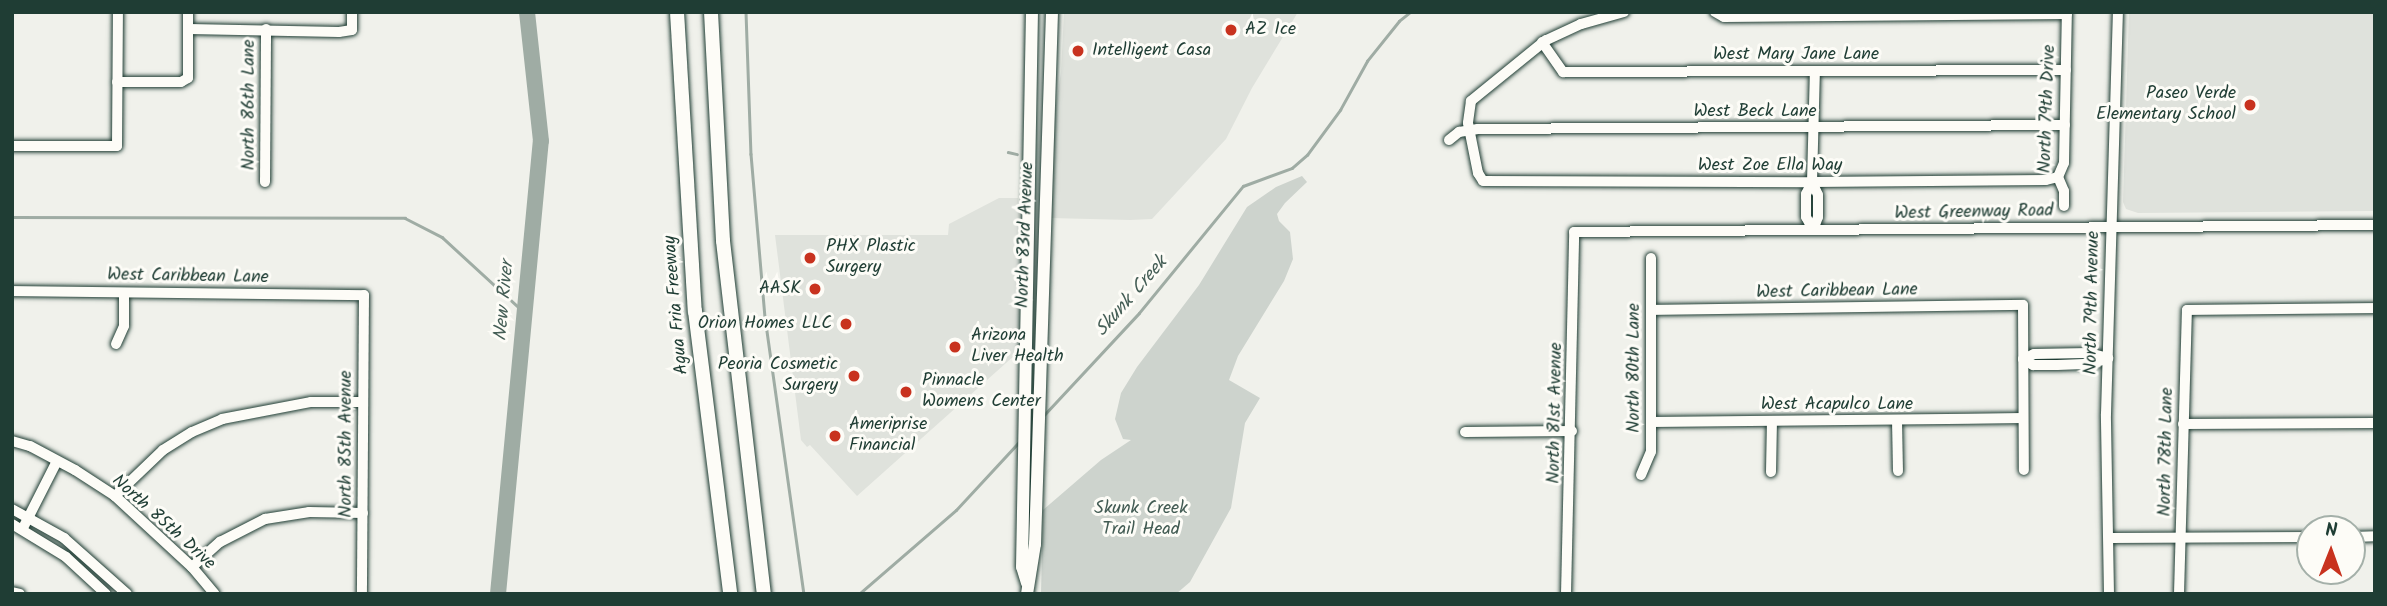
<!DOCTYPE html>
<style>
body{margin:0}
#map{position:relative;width:2387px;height:606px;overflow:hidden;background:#f0f1eb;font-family:Kalam,sans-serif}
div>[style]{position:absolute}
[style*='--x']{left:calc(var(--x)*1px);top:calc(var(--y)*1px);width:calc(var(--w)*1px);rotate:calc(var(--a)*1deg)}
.built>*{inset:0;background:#dfe2dc}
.green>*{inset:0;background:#cdd3cd}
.stream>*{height:2.5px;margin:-1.25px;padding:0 1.25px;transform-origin:1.25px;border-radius:1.25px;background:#9faca4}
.river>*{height:16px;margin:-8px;padding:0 8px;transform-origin:8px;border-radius:8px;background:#9faca4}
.roads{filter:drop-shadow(0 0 2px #1f3d34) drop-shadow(0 0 2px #1f3d34)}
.minor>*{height:10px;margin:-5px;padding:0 5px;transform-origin:5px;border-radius:5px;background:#fdfcf7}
.major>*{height:12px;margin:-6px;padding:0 6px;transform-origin:6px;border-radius:6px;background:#fdfcf7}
.highway>*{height:14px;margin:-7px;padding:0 7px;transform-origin:7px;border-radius:7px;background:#fdfcf7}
.dots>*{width:19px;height:19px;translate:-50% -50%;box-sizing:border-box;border:4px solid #fdfcf7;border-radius:50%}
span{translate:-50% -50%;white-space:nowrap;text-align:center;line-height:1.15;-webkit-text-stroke:6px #fdfcf7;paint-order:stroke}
.poi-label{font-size:18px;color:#1f3d34}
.left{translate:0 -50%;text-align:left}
.right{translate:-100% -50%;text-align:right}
.street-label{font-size:18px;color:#1f3d34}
.park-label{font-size:18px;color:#425b53}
.water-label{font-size:19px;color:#455e56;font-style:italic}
.frame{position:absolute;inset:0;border:14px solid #1f3d34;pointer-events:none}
.north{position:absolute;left:2296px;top:515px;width:70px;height:70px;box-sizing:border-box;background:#fdfcf7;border:2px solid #a4b0a9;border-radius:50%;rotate:1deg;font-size:19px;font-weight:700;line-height:28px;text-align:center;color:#1f3d34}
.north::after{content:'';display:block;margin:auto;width:24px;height:32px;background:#c8321e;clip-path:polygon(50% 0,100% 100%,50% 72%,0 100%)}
</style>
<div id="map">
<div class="built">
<div style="clip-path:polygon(1064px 12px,1298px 12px,1252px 88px,1226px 139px,1152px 219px,1130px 220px,1050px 218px,1054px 118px,1061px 72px)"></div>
<div style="clip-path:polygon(2129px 12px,2375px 12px,2375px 211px,2138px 213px,2126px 209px,2123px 202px)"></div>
<div style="clip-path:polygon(999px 198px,1018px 198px,1022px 256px,1020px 354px,1015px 355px,857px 496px,810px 445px,807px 447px,801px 440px,775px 235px,948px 235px,949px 224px)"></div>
</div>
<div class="green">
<div style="clip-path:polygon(1302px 176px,1307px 182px,1285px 203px,1277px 214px,1279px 221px,1290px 232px,1293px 259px,1284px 281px,1238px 356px,1229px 380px,1260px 398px,1245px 423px,1231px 508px,1190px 582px,1176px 594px,1041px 594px,1043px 510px,1101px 460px,1131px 440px,1123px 439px,1115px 419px,1121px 393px,1137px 367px,1199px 285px,1247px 207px,1276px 187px)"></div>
</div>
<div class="stream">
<div style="--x:746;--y:12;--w:142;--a:88"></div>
<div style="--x:751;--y:154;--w:164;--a:85.1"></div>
<div style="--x:765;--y:317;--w:280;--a:82"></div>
<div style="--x:1008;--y:152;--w:9;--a:13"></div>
<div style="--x:12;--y:217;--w:393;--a:0.1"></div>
<div style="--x:405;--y:218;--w:42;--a:27.2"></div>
<div style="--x:442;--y:237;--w:113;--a:42.5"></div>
<div style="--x:1044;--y:415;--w:139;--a:-47"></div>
<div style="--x:1139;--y:313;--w:164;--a:-50.7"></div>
<div style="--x:1243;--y:186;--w:52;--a:-20.2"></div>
<div style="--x:1292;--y:168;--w:20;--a:-41"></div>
<div style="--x:1307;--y:155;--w:56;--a:-53.7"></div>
<div style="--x:1340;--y:110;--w:56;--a:-61.1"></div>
<div style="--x:1367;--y:61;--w:51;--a:-51.3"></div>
<div style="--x:1399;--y:21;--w:14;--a:-39"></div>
<div style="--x:859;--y:594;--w:128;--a:-40.9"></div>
<div style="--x:956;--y:510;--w:94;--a:-47.2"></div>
</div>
<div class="river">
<div style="--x:498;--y:594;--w:455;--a:-84.6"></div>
<div style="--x:541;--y:141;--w:130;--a:-96.2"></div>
</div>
<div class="roads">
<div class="minor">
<div style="--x:1624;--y:12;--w:45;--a:164.4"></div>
<div style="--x:1581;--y:24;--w:38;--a:155"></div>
<div style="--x:1546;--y:40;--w:97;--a:140.9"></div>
<div style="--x:1471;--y:101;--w:22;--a:98"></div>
<div style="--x:1468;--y:123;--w:51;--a:78.7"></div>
<div style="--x:1478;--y:173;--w:9;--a:58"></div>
<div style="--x:1483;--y:181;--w:329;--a:0.2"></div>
<div style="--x:1812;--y:182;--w:234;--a:-0.5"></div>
<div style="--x:2046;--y:180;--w:12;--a:-14"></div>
<div style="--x:1715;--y:12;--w:10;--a:29"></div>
<div style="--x:1724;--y:17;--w:343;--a:-0.5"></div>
<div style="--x:189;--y:29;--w:150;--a:1.1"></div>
<div style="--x:339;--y:32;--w:13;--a:-9"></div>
<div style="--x:352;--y:30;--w:18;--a:-90"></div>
<div style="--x:1542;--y:42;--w:37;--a:55"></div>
<div style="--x:1563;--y:72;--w:503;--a:-0.23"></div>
<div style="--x:117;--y:82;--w:64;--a:0"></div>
<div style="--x:181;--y:82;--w:8;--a:-30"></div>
<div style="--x:188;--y:78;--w:66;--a:-90"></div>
<div style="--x:1449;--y:140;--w:13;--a:-39"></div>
<div style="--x:1459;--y:132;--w:19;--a:-9"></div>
<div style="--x:1478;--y:129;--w:587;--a:-0.39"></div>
<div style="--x:12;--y:146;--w:105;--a:0"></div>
<div style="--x:117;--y:146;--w:134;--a:-89.6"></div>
<div style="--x:2058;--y:177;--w:15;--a:-67"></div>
<div style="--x:2064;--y:163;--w:151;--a:-88.9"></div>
<div style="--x:2058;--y:177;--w:15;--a:67"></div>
<div style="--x:2064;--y:191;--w:15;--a:90"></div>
<div style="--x:265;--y:182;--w:153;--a:-89.6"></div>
<div style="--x:1812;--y:182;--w:14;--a:65"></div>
<div style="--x:1818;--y:195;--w:22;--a:90"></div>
<div style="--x:1818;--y:217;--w:14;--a:111"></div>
<div style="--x:1813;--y:230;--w:15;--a:-118"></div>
<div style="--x:1806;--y:217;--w:23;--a:-90"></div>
<div style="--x:1806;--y:194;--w:13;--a:-63"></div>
<div style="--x:1812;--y:182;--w:111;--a:-88.5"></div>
<div style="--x:12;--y:291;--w:352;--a:0.7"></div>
<div style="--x:364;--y:295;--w:299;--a:90.4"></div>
<div style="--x:1651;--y:310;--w:372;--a:-0.8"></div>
<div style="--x:2023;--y:305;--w:165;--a:89.7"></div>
<div style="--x:116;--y:344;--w:20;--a:-66"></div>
<div style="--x:124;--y:326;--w:33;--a:-90"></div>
<div style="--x:2023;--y:359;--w:12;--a:31"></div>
<div style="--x:2033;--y:365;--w:24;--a:0"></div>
<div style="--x:2057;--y:365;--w:33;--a:-2"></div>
<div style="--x:2090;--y:364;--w:19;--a:-18"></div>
<div style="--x:2023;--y:359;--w:12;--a:-24"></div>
<div style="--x:2034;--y:354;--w:55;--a:-1"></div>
<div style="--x:2089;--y:353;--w:20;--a:15"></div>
<div style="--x:1897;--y:420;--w:51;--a:88.9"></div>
<div style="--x:1651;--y:422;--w:372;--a:-0.6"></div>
<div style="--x:2183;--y:424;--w:192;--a:-0.3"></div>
<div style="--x:1465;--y:432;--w:107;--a:-0.5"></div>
<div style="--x:12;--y:441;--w:19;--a:16"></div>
<div style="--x:30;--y:446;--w:51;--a:28.1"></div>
<div style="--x:75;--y:470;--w:48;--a:33"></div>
<div style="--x:115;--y:496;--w:105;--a:42.7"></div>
<div style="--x:192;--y:567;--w:35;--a:50"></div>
<div style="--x:1771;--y:472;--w:51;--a:-88.9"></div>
<div style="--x:1641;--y:475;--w:25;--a:-67"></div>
<div style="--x:1651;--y:452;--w:194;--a:-90"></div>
<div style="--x:115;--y:496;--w:66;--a:-43.8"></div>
<div style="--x:163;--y:450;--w:34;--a:-32"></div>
<div style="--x:192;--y:432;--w:33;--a:-23"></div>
<div style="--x:222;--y:419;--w:91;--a:-10.8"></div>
<div style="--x:311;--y:402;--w:52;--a:0"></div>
<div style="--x:12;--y:509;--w:60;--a:29.1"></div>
<div style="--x:64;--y:538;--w:84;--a:41.6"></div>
<div style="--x:12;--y:524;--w:63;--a:31.4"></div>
<div style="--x:66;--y:557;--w:54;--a:42.8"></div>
<div style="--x:23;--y:528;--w:75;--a:-63.1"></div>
<div style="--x:2352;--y:537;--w:23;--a:-2"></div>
<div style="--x:2110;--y:538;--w:200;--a:-0.3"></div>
<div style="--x:192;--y:567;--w:38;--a:-42"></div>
<div style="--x:220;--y:542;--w:51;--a:-27.1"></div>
<div style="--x:265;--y:519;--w:45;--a:-9"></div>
<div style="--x:309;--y:512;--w:54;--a:1.1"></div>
<div style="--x:12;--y:592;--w:8;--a:14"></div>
<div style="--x:1566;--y:594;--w:362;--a:-88.7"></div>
<div style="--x:1574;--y:232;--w:801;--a:-0.5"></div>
<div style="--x:2109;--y:594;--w:180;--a:-91"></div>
<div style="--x:2106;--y:414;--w:402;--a:-88.3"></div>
<div style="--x:2179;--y:594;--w:284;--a:-88.4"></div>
<div style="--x:2187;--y:310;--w:188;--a:-0.6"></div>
</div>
<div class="major">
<div style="--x:1027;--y:583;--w:17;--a:-107"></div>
<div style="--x:1022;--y:567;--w:555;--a:-88.97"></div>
<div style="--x:1027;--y:594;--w:51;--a:-80.9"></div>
<div style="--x:1035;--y:544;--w:532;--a:-88.17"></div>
</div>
<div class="highway">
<div style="--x:677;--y:12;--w:300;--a:86.6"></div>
<div style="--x:695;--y:311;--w:285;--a:82.9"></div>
<div style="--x:711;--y:12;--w:229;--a:87"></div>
<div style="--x:723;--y:241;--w:355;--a:83.4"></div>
</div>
</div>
<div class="dots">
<div style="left:1231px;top:30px;background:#c8321e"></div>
<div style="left:1078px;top:51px;background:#c8321e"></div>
<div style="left:2250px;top:105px;background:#c8321e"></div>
<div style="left:810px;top:258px;background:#c8321e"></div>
<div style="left:815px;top:289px;background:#c8321e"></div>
<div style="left:846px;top:324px;background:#c8321e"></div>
<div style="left:955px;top:347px;background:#c8321e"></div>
<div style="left:854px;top:376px;background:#c8321e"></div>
<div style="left:906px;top:392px;background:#c8321e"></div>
<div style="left:835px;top:436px;background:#c8321e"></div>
</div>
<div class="poi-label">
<span class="left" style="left:1245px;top:30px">AZ Ice</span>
<span class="left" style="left:1092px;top:51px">Intelligent Casa</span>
<span class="right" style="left:2236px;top:105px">Paseo Verde<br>Elementary School</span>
<span class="left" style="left:826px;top:258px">PHX Plastic<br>Surgery</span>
<span class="right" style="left:801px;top:289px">AASK</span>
<span class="right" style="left:832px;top:324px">Orion Homes LLC</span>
<span class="left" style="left:971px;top:347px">Arizona<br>Liver Health</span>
<span class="right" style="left:838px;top:376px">Peoria Cosmetic<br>Surgery</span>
<span class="left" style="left:922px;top:392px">Pinnacle<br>Womens Center</span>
<span class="left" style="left:849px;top:436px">Ameriprise<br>Financial</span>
</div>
<div class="street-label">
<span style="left:1796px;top:55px">West Mary Jane Lane</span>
<span style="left:250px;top:105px;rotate:-90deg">North 86th Lane</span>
<span style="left:2048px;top:109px;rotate:-88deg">North 79th Drive</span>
<span style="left:1755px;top:112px">West Beck Lane</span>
<span style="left:1770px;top:166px">West Zoe Ella Way</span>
<span style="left:1974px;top:213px;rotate:-1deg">West Greenway Road</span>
<span style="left:1026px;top:235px;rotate:-88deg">North 83rd Avenue</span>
<span style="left:188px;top:277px;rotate:1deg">West Caribbean Lane</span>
<span style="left:1837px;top:292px;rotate:-1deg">West Caribbean Lane</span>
<span style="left:2093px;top:303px;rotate:-89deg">North 79th Avenue</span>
<span style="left:677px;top:305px;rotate:-95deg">Agua Fria Freeway</span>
<span style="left:1635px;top:368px;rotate:-90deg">North 80th Lane</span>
<span style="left:1837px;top:405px">West Acapulco Lane</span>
<span style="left:1556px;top:413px;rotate:-89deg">North 81st Avenue</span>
<span style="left:347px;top:444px;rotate:-90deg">North 85th Avenue</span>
<span style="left:2167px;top:452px;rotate:-89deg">North 78th Lane</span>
<span style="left:163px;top:523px;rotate:42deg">North 85th Drive</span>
</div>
<div class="park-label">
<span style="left:1141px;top:520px">Skunk Creek<br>Trail Head</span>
</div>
<div class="water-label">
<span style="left:1132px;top:297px;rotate:-49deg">Skunk Creek</span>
<span style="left:505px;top:301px;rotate:-85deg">New River</span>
</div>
<div class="frame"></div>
<div class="north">N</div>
</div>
